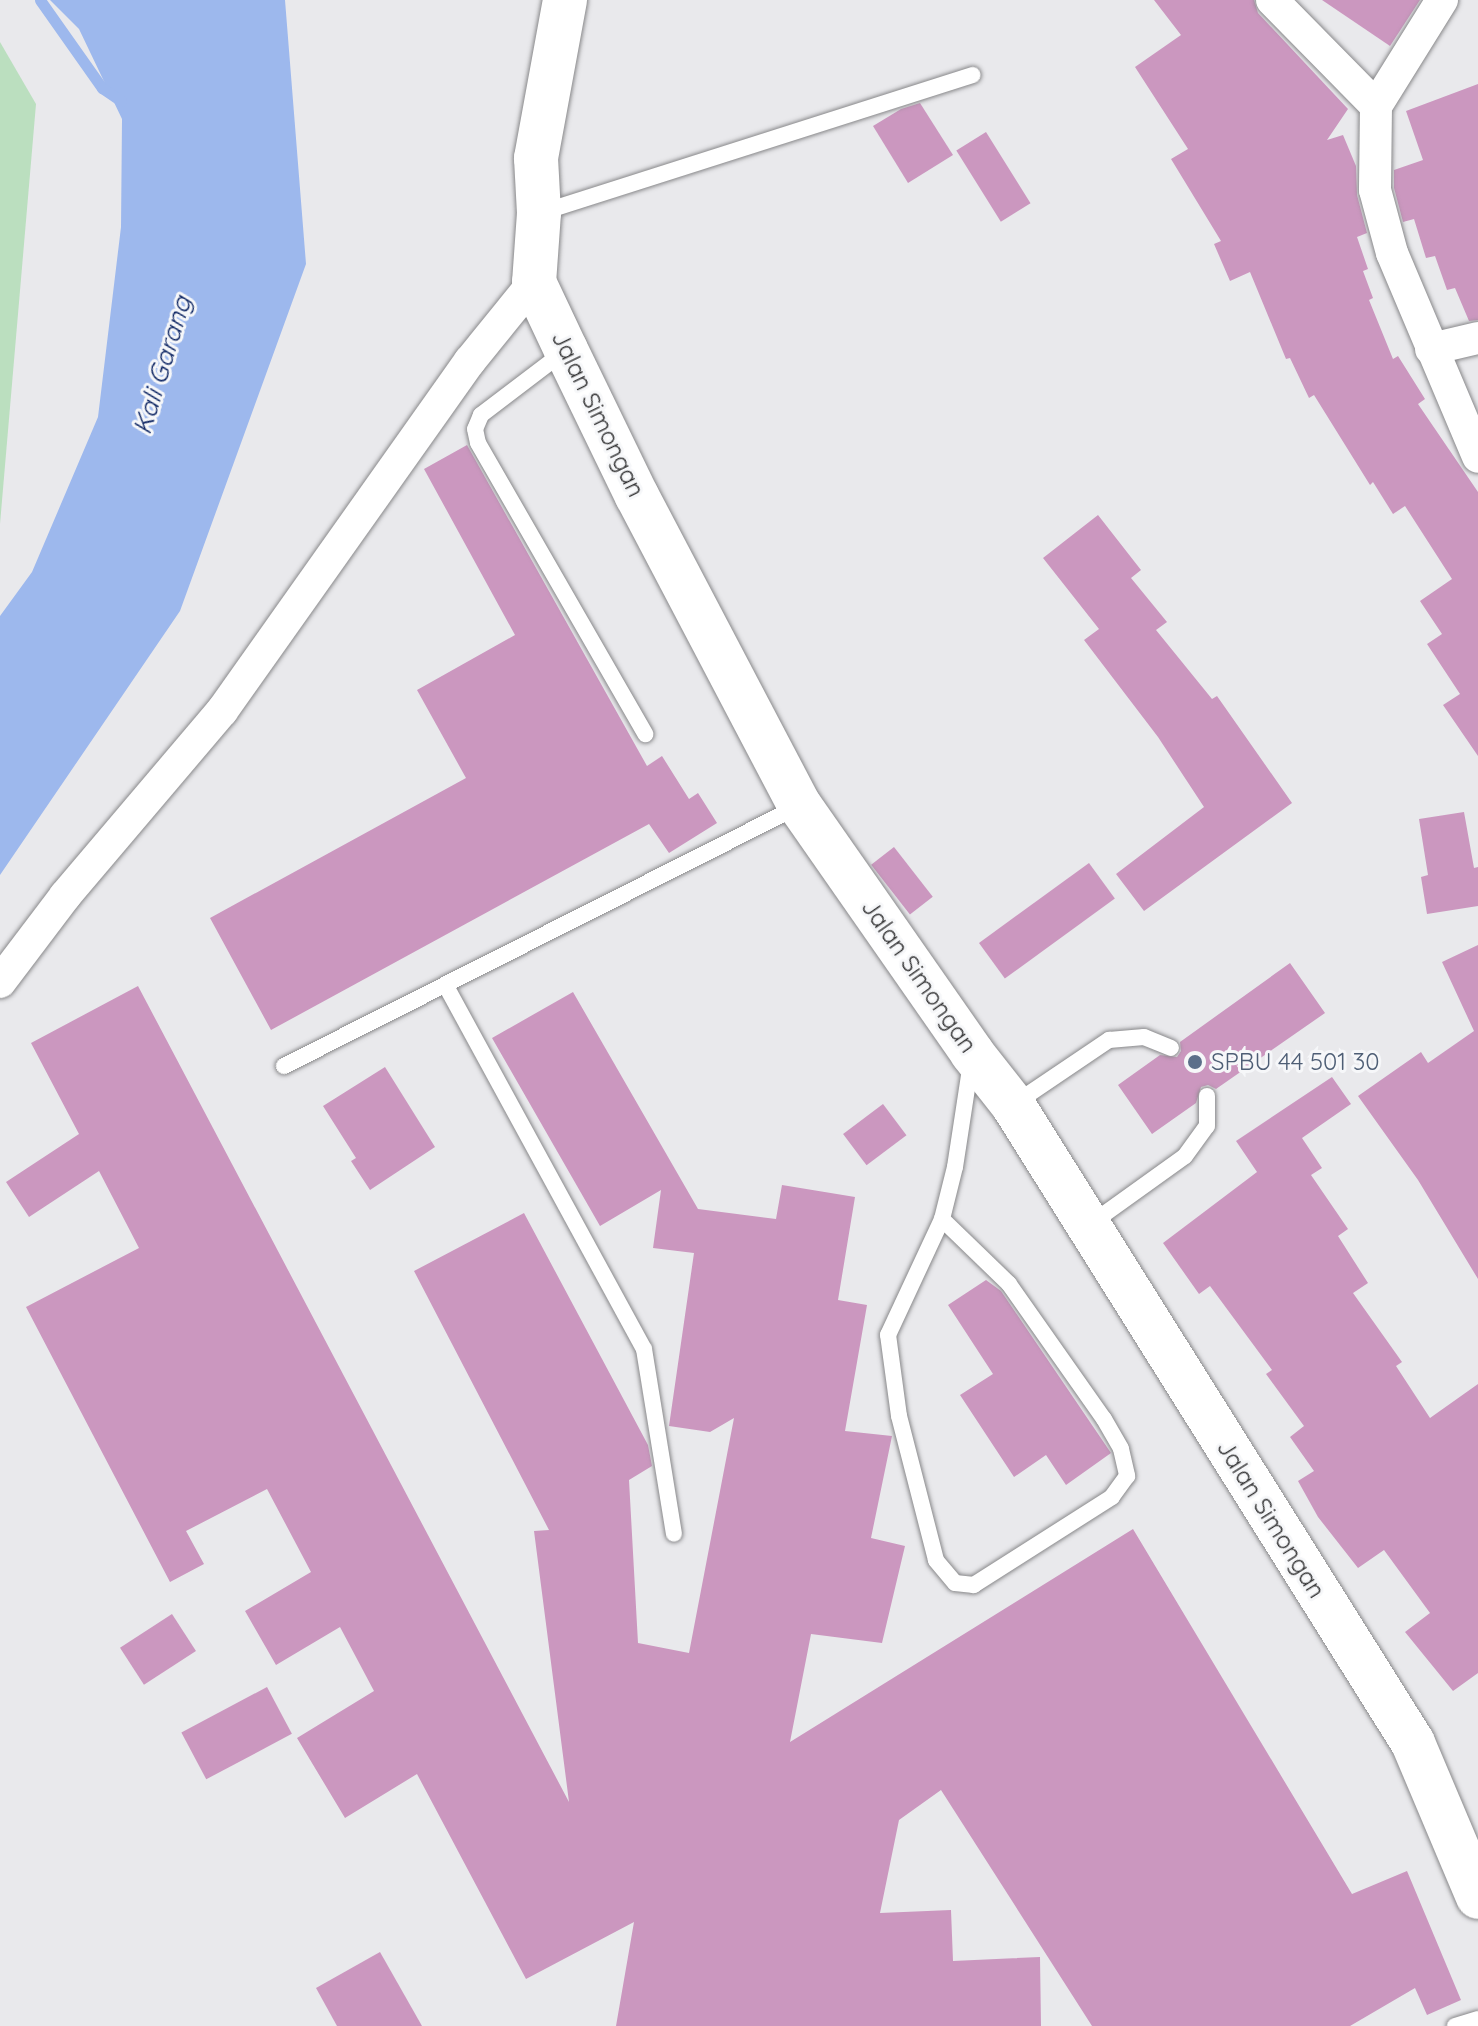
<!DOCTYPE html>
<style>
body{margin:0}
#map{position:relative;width:1478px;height:2026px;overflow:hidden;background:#e9e9ec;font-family:Quicksand,sans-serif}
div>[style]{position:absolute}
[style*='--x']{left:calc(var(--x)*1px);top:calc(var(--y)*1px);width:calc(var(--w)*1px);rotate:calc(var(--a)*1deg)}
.green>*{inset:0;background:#bbdfbf}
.water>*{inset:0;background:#9db8ed}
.stream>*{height:11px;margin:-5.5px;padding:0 5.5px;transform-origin:5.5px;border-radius:5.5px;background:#9db8ed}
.building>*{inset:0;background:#cb97bf;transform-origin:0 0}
.roads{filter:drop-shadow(0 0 2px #88888a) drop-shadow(0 0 2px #88888a)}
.lane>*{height:16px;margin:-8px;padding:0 8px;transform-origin:8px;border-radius:8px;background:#fff}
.street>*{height:32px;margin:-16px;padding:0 16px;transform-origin:16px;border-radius:16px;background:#fff}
.secondary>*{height:44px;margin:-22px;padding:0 22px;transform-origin:22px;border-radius:22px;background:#fff}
.dots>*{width:22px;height:22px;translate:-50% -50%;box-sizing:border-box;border:4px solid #f6f7f9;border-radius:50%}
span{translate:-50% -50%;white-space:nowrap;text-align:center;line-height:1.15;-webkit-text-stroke:6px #f6f7f9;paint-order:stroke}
.street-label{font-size:24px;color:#313132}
.service-label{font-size:24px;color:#4e5e75}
.left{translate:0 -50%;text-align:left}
.water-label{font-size:26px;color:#112966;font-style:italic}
</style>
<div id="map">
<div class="green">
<div style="clip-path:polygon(0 42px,36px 104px,0 524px)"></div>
</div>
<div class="water">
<div style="clip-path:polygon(50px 0,285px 0,306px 264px,180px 611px,0 875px,0 616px,32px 572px,98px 417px,121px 227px,122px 119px,79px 29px)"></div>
</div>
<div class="stream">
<div style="--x:40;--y:0;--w:108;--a:54.8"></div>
<div style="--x:102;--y:88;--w:23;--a:34"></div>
</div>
<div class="building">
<div style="clip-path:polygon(1154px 0,1254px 0,1258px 13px,1348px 109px,1327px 140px,1343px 135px,1356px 166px,1357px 195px,1367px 233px,1357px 237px,1368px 269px,1363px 271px,1373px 298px,1369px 300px,1393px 359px,1398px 356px,1425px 399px,1418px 404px,1478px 492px,1478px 756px,1443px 705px,1460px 694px,1427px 644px,1442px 634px,1420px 601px,1452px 579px,1405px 506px,1393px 514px,1373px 482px,1370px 485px,1314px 395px,1309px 398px,1290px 358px,1286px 359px,1250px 272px,1230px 281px,1214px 244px,1221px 241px,1171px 159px,1188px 149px,1135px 67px,1181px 35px)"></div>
<div style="clip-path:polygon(1322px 0,1420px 0,1390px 46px)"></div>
<div style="clip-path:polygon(1478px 84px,1478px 320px,1469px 321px,1455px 288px,1447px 290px,1435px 256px,1426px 258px,1414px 219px,1403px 222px,1394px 188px,1394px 170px,1423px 160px,1406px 111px)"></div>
<div style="clip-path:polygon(920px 103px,953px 155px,908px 183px,873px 126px,901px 109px)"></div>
<div style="left:986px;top:132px;width:84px;height:35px;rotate:58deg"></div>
<div style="clip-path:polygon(467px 445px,647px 766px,662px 756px,689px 799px,698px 793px,717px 823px,669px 853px,649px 824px,271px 1030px,210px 918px,466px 778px,417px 690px,515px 635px,424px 469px)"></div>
<div style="clip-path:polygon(1098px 515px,1141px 570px,1131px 578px,1167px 622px,1156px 630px,1212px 699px,1217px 696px,1292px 803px,1144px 911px,1116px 874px,1204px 807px,1158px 737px,1084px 640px,1099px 629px,1043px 558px)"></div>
<div style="clip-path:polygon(1464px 812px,1474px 868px,1478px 867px,1478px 906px,1427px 914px,1421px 877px,1428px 875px,1419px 819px)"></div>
<div style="left:894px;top:847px;width:63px;height:29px;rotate:52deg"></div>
<div style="left:1089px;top:863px;width:44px;height:136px;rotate:54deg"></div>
<div style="clip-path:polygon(1478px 945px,1478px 1279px,1418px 1180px,1358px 1096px,1421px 1052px,1428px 1063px,1474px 1031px,1442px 962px)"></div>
<div style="clip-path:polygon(1290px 963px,1325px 1013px,1216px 1089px,1208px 1085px,1201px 1087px,1196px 1103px,1152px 1134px,1118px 1085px,1160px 1055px,1177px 1057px,1181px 1051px,1180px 1042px)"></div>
<div style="clip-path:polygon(138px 986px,569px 1802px,534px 1531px,549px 1530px,414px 1271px,524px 1213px,648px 1445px,652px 1466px,629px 1480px,638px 1643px,689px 1653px,734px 1418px,710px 1432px,669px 1426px,694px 1253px,653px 1248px,661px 1190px,600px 1226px,492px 1038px,573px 992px,698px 1209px,776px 1219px,782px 1185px,855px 1197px,838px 1300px,867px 1305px,845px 1431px,892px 1436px,871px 1538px,905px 1546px,882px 1643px,811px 1634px,790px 1742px,1133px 1529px,1352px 1894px,1407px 1871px,1461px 2000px,1427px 2015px,1415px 1988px,1350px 2026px,1092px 2026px,941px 1790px,899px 1820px,880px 1913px,951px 1910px,953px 1961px,1040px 1957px,1041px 2026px,616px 2026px,634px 1922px,526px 1979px,417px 1774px,345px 1818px,297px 1738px,374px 1691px,340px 1627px,276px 1665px,245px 1611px,311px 1572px,267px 1489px,186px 1531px,204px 1564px,170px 1582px,26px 1307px,139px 1248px,99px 1171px,29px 1217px,6px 1182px,79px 1134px,31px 1043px)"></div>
<div style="clip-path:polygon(385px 1067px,435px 1147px,370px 1190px,351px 1161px,356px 1158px,323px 1106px)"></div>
<div style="clip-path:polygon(1332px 1077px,1351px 1104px,1302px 1138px,1322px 1168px,1311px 1175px,1348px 1229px,1338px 1236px,1368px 1283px,1353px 1293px,1402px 1362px,1396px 1366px,1430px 1418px,1478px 1384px,1478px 1673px,1453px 1691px,1405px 1632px,1430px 1613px,1384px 1550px,1358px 1568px,1318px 1517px,1298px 1481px,1314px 1471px,1290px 1437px,1304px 1426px,1266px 1374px,1272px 1370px,1210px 1286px,1199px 1294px,1163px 1243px,1257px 1172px,1236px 1141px)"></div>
<div style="left:883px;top:1104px;width:39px;height:50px;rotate:53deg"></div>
<div style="clip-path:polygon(986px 1280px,1001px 1291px,1111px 1453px,1066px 1485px,1046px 1455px,1014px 1477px,960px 1395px,993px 1374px,948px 1305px)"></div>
<div style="left:172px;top:1614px;width:44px;height:62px;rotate:57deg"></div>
<div style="left:267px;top:1687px;width:53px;height:97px;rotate:62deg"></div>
<div style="clip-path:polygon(380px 1952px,422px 2026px,337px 2026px,316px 1988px)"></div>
</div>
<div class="roads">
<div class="lane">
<div style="--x:540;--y:213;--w:454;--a:-17.7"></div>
<div style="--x:565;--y:351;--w:106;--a:142.7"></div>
<div style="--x:481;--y:415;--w:15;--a:113"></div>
<div style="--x:475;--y:429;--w:14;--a:78"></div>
<div style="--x:478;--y:443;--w:336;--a:60.1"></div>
<div style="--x:446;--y:986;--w:413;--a:61.4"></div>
<div style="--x:644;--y:1349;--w:187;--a:80.8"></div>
<div style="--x:284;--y:1066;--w:577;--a:-26.79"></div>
<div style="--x:1014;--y:1104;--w:115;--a:-34"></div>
<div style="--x:1109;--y:1040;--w:35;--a:-5"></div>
<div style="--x:1144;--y:1037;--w:29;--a:22"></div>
<div style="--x:942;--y:1219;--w:93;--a:44.1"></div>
<div style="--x:1009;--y:1284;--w:165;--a:54.9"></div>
<div style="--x:1104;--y:1419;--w:34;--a:60"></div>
<div style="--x:1121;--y:1449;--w:28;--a:77"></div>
<div style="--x:1127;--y:1476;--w:26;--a:126"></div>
<div style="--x:1112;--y:1497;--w:164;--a:147.5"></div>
<div style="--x:974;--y:1585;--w:19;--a:-174"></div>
<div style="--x:955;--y:1583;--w:30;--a:-130"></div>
<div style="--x:936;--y:1560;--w:149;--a:-104.4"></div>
<div style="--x:899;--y:1416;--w:82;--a:-97.7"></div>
<div style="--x:888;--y:1335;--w:128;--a:-65"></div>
<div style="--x:942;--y:1219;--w:54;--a:-76"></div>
<div style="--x:955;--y:1167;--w:105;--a:-81.3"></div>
<div style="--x:1089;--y:1225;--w:118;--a:-35.7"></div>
<div style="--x:1185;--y:1156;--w:37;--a:-54"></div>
<div style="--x:1207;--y:1126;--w:30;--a:-90"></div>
<div style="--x:1455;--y:2026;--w:24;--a:-17"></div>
</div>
<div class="street">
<div style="--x:1272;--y:0;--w:148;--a:45.5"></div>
<div style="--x:1376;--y:106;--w:84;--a:90.7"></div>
<div style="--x:1375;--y:190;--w:65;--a:74.9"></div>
<div style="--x:1392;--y:253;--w:221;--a:67.1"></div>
<div style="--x:1376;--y:106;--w:125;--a:-58.1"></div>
<div style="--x:1431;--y:349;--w:48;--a:-13.2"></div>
<div style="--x:0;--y:982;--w:108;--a:-52.9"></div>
<div style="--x:65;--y:896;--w:243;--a:-49.7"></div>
<div style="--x:222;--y:711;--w:429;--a:-54.7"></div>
<div style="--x:470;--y:361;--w:102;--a:-51"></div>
</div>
<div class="secondary">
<div style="--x:565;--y:0;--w:161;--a:100.4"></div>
<div style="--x:536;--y:158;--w:55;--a:86.9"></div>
<div style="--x:539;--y:213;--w:69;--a:94.1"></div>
<div style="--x:534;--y:282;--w:75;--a:64.8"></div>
<div style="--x:566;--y:350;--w:162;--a:64.1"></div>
<div style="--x:637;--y:496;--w:350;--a:62.3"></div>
<div style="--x:800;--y:806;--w:301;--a:55.1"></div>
<div style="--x:972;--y:1053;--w:66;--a:51.7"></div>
<div style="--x:1013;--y:1105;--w:753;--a:57.91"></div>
<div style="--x:1413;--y:1743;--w:167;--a:67.1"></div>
</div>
</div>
<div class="dots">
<div style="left:1195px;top:1062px;background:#5c6f8a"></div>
</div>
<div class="street-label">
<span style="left:598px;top:414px;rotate:64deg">Jalan Simongan</span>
<span style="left:919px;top:976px;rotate:55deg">Jalan Simongan</span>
<span style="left:1271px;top:1519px;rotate:58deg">Jalan Simongan</span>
</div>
<div class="service-label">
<span class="left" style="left:1211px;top:1062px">SPBU 44 501 30</span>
</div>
<div class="water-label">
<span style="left:162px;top:365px;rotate:-73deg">Kali Garang</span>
</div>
</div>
